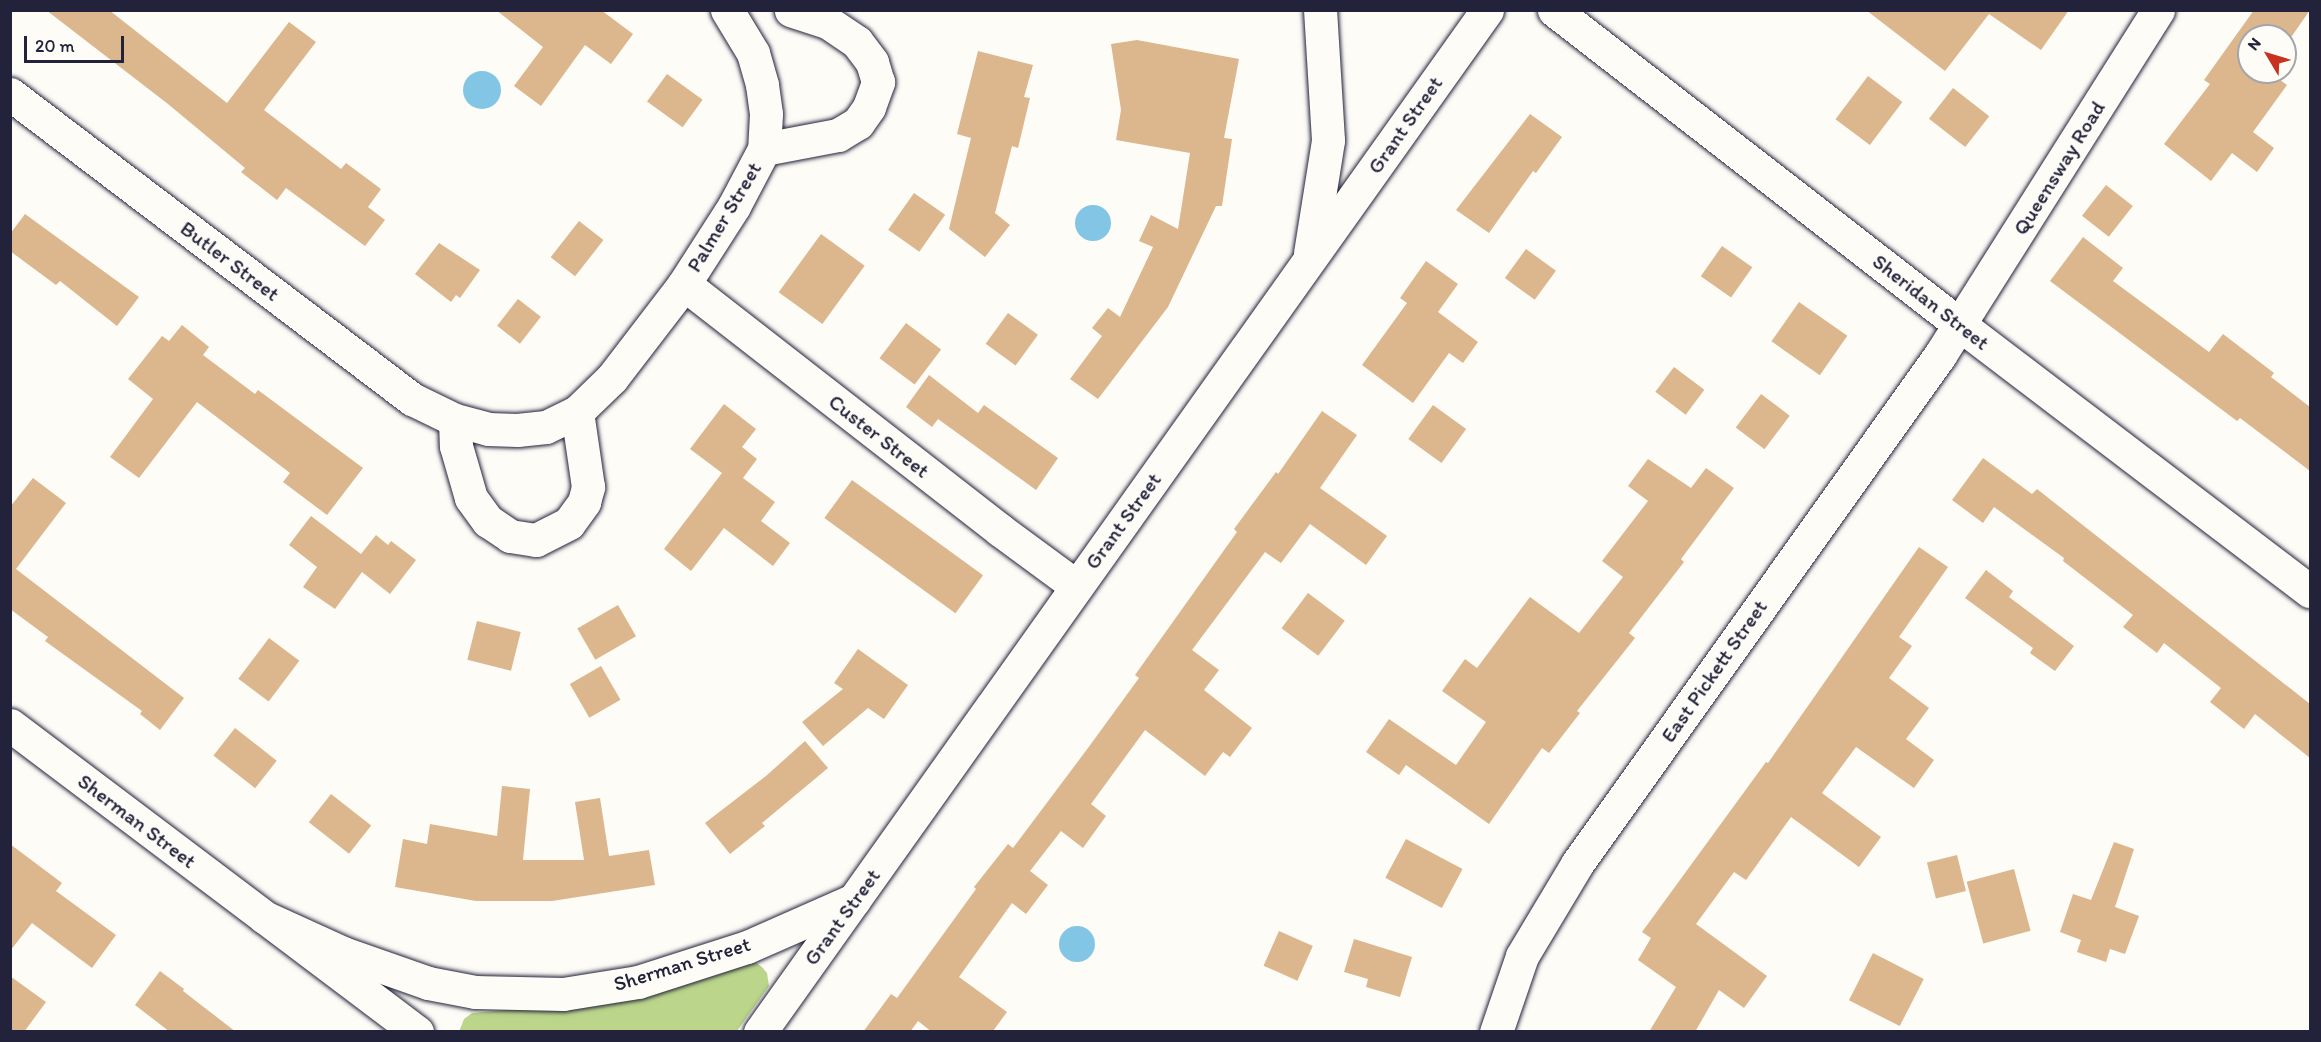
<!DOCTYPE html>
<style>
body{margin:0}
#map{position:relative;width:2321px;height:1042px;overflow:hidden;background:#fdfcf7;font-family:Itim,sans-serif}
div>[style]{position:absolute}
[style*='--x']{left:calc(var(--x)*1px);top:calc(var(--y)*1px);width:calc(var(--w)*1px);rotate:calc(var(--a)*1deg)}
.green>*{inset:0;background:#bbd58b}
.water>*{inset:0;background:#83c5e4}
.round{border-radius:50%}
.building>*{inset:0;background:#dcb68d;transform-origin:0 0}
.roads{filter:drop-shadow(0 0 2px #22223b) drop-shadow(0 0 2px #22223b)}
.minor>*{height:33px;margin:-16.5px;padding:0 16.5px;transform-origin:16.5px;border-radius:16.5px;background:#fdfcf7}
span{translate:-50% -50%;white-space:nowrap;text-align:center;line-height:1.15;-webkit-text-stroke:4.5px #fdfcf7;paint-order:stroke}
.street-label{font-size:21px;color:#22223b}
.frame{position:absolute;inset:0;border:12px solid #22223b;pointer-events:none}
.north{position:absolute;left:2237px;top:24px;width:60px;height:60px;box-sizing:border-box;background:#fdfcf7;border:2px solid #a5a5ac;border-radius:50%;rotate:308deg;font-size:16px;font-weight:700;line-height:24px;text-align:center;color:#22223b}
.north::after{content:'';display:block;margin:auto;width:21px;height:27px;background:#c8321e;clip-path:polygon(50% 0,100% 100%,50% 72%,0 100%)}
.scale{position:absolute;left:24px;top:36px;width:100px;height:27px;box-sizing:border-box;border:3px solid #22223b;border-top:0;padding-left:8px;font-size:18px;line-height:21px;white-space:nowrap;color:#22223b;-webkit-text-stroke:4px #fdfcf7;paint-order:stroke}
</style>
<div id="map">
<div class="green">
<div style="clip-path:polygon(747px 962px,755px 962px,762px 967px,767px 973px,769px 986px,737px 1031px,459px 1032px,464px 1019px,472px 1013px,578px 1004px)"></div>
</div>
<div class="water">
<div class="round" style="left:463px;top:71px;width:38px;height:38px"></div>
<div class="round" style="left:1075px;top:205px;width:36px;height:36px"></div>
<div class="round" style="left:1059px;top:926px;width:36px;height:36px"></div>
</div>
<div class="building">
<div style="clip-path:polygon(46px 10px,109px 10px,227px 103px,289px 22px,316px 42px,264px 110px,341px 169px,346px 163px,381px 189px,368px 207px,385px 220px,365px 246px,286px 188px,277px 200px,241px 172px,245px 168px,168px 104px)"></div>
<div style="clip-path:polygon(496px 10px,601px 10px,633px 34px,611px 64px,585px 45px,541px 106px,514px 86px,543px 47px)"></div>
<div style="clip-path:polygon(1866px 10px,2069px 10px,2041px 50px,1989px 14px,1945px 71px)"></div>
<div style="clip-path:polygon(2254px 10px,2310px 10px,2285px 46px,2285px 36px,2249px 36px,2249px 72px,2269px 72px,2287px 85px,2253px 132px,2274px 148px,2257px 172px,2232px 153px,2211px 181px,2164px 144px,2210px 84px,2204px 80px)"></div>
<div style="clip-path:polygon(1137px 40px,1239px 59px,1224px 138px,1232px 139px,1222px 206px,1216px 206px,1168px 307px,1098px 399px,1070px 379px,1102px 336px,1092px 328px,1108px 308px,1120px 317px,1153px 247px,1139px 241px,1151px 215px,1178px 229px,1190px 153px,1116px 140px,1121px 110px,1111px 44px)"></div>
<div style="clip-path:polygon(978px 51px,1033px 65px,1024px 97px,1030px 98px,1018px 148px,1012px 146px,995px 213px,1010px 225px,985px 257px,949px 229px,971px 138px,957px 134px)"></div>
<div style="left:667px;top:74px;width:44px;height:34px;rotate:36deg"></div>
<div style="left:1868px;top:76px;width:43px;height:54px;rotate:37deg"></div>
<div style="left:1953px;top:88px;width:46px;height:39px;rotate:38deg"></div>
<div style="clip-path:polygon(1530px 114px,1562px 137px,1536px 173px,1533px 171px,1489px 233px,1456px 210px)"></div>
<div style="left:2106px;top:185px;width:34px;height:39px;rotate:38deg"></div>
<div style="left:914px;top:193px;width:38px;height:45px;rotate:35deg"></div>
<div style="clip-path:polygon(25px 214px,139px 297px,117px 326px,60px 281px,56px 285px,10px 251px,10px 234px)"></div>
<div style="left:579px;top:221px;width:31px;height:46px;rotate:38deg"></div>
<div style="left:821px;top:234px;width:54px;height:72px;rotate:36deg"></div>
<div style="clip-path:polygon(2083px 237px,2123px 268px,2113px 281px,2209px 352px,2223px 334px,2274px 373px,2271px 377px,2310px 407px,2310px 471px,2240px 418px,2237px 421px,2050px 281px)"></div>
<div style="clip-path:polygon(439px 243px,480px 270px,460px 298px,456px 295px,451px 302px,415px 274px)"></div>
<div style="left:1722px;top:246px;width:37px;height:37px;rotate:35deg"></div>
<div style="left:1526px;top:249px;width:37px;height:36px;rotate:36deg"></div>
<div style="clip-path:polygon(1426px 261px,1458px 284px,1438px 312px,1478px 342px,1463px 363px,1449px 353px,1413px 403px,1362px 365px,1407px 303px,1400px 298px)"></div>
<div style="left:518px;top:299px;width:29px;height:34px;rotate:38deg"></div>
<div style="left:1799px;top:302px;width:59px;height:48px;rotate:35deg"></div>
<div style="left:1008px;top:313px;width:37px;height:38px;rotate:36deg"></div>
<div style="left:906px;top:323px;width:44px;height:44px;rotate:37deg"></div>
<div style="clip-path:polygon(182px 325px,209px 347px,203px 355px,255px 394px,258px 390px,363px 468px,327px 515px,283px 482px,290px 473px,197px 402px,139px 478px,110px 457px,153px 399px,128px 379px,162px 336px,169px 341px)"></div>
<div style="left:1674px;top:367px;width:38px;height:31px;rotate:37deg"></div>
<div style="clip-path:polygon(929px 375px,978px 413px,984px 405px,1058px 458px,1036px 490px,938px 419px,932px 427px,906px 407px)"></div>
<div style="left:1761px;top:394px;width:36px;height:42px;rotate:37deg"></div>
<div style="clip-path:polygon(724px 404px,756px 429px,742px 447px,757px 459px,743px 478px,775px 502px,761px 521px,790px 543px,773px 566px,724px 528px,691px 571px,664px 549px,722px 473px,690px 449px)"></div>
<div style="left:1433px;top:405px;width:41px;height:42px;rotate:36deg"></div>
<div style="clip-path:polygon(1322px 411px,1357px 435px,1320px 488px,1387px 536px,1366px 565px,1310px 524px,1281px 563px,1265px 552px,1192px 650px,1219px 670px,1204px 690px,1252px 728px,1230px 757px,1223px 752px,1205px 776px,1145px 730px,1091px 804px,1106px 816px,1083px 848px,1061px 831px,1030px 871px,1048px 885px,1026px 914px,1012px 903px,959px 977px,1007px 1012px,993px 1031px,932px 1032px,918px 1021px,910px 1032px,863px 1032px,891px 994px,897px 998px,976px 889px,974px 887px,1008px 844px,1013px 848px,1088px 748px,1139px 678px,1135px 675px,1237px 532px,1234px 529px,1276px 472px,1278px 474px)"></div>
<div style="clip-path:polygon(1983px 458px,2032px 494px,2037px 489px,2310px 704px,2310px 758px,2255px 714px,2244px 729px,2210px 702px,2221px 688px,2164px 643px,2157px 653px,2123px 627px,2133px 615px,2063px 561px,2064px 558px,1994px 507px,1983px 523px,1952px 500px)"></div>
<div style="clip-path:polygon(1648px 459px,1691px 488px,1706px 468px,1734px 488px,1681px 559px,1684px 562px,1629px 633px,1635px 638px,1577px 711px,1580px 713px,1549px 753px,1542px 748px,1489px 824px,1406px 765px,1399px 775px,1366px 752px,1389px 719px,1456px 765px,1486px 722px,1442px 691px,1465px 659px,1477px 668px,1530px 597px,1579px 633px,1623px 577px,1602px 561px,1648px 501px,1628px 486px)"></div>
<div style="clip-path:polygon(33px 478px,66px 503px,16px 569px,184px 698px,160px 730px,140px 714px,142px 711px,45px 641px,48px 637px,10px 609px,10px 507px)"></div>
<div style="left:852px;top:480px;width:162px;height:47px;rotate:36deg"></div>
<div style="clip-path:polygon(311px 516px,361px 554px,376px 535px,388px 545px,391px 541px,416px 560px,390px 594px,362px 572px,335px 609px,303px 587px,317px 567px,289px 545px)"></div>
<div style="clip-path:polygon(1919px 547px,1948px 567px,1899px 637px,1912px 646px,1889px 678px,1929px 708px,1906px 739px,1934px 760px,1914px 788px,1856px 747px,1822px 793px,1881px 837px,1859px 867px,1791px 817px,1746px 880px,1734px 872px,1696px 924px,1767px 976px,1744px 1008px,1719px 990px,1695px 1032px,1649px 1032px,1676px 987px,1638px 960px,1651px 938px,1642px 932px,1766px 762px,1768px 763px)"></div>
<div style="clip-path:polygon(1986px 570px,2013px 591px,2009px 597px,2074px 646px,2055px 671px,2030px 653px,2033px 648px,1965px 598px)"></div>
<div style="left:1308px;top:593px;width:46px;height:44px;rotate:37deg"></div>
<div style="left:618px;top:605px;width:36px;height:47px;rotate:60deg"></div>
<div style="left:477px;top:621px;width:45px;height:40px;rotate:14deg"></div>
<div style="left:269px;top:638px;width:38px;height:51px;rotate:37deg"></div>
<div style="clip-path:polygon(858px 649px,908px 685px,884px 719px,868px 708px,823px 746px,802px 722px,843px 689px,834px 683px)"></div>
<div style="left:601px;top:666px;width:39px;height:36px;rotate:60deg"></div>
<div style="left:235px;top:728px;width:53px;height:35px;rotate:38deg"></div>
<div style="clip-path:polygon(805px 741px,828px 768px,762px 823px,765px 826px,730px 854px,705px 823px,766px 776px)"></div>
<div style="clip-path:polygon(502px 786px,530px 789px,523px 860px,584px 860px,575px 802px,600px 798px,609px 856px,649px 850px,655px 885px,552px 901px,476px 901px,395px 887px,403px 839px,427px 844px,430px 824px,497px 836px)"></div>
<div style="left:331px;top:794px;width:51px;height:36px;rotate:38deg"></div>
<div style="left:1406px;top:839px;width:64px;height:44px;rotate:28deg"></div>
<div style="clip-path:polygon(2114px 842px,2134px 849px,2115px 907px,2139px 916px,2125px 954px,2110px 949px,2106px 962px,2077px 952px,2081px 940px,2060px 932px,2073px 894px,2091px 900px)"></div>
<div style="clip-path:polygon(10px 844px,62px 883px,56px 891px,116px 935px,92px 968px,32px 923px,10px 951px)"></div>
<div style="left:1957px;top:855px;width:37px;height:31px;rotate:76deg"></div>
<div style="left:2014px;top:869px;width:64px;height:49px;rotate:75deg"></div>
<div style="left:1279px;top:931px;width:37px;height:38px;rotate:24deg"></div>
<div style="clip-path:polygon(1354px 939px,1412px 957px,1400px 997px,1366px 987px,1368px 979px,1344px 972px)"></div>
<div style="left:1873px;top:953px;width:57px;height:53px;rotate:27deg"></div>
<div style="clip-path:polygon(160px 971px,184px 989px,183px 991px,236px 1032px,170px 1032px,135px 1005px)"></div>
<div style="clip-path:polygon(10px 976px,46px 1002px,24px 1032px,10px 1032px)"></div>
</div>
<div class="roads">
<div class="minor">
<div style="--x:727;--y:10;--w:50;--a:58.8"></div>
<div style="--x:753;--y:53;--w:33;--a:74"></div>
<div style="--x:762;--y:85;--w:29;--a:82"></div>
<div style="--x:766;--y:114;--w:35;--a:93"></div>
<div style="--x:1554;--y:10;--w:512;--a:37.79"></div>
<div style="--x:1959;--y:324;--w:441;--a:37.3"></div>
<div style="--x:10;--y:94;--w:505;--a:37.19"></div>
<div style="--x:412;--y:399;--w:48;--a:26"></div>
<div style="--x:455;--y:420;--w:34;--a:15"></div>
<div style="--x:488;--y:429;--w:29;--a:2"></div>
<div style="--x:517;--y:430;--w:29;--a:-6"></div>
<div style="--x:546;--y:427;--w:34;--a:-26"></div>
<div style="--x:577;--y:412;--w:49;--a:-44.2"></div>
<div style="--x:612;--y:378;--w:118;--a:-52.5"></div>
<div style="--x:684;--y:284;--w:93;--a:-57.3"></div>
<div style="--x:734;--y:206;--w:64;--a:-62.2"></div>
<div style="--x:764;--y:149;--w:75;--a:-10.7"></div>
<div style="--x:838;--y:135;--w:23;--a:-31"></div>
<div style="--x:858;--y:123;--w:19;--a:-55"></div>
<div style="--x:869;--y:107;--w:27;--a:-70"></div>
<div style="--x:878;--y:82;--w:21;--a:-107"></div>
<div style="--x:872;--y:62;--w:25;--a:-127"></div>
<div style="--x:857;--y:42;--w:36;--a:-146"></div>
<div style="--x:827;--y:22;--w:38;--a:-162"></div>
<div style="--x:1310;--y:253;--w:114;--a:-80.9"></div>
<div style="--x:1328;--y:140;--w:130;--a:-93.5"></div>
<div style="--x:684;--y:284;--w:400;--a:37.9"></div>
<div style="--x:1000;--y:530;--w:94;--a:36.4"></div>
<div style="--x:455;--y:420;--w:26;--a:88"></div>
<div style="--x:456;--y:446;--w:54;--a:73.9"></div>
<div style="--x:471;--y:498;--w:29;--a:54"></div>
<div style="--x:488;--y:521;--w:27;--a:34"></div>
<div style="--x:510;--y:536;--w:26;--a:9"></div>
<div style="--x:536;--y:540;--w:37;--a:-27"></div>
<div style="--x:569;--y:523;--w:26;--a:-54"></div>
<div style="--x:584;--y:502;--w:16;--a:-75"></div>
<div style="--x:588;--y:487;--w:76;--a:-98.3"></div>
<div style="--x:10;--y:725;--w:510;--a:37.03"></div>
<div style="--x:264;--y:917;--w:87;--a:24.5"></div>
<div style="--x:343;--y:953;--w:90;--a:19.4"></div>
<div style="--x:428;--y:983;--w:48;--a:10.8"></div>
<div style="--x:475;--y:992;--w:88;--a:1.3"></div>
<div style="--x:563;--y:994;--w:76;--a:-9.1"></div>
<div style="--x:638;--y:982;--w:114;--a:-17.8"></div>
<div style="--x:747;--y:947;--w:117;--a:-23.7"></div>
<div style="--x:760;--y:1032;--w:1254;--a:-54.57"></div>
<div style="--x:1496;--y:1032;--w:80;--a:-71.1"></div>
<div style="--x:1522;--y:956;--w:107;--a:-59.1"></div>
<div style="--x:1577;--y:864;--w:625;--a:-54.5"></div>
<div style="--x:1940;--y:355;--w:408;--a:-57.7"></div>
</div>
</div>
<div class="street-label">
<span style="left:1405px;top:125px;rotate:-55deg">Grant Street</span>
<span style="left:2059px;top:168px;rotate:-58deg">Queensway Road</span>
<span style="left:724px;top:217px;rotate:-59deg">Palmer Street</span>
<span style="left:230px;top:261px;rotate:37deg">Butler Street</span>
<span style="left:1931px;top:302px;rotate:38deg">Sheridan Street</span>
<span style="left:879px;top:436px;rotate:38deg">Custer Street</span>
<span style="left:1123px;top:521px;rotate:-54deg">Grant Street</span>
<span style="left:1714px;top:671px;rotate:-55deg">East Pickett Street</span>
<span style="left:137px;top:821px;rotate:37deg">Sherman Street</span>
<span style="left:842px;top:917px;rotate:-54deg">Grant Street</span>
<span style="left:682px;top:964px;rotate:-17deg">Sherman Street</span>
</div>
<div class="frame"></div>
<div class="north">N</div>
<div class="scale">20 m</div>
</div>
